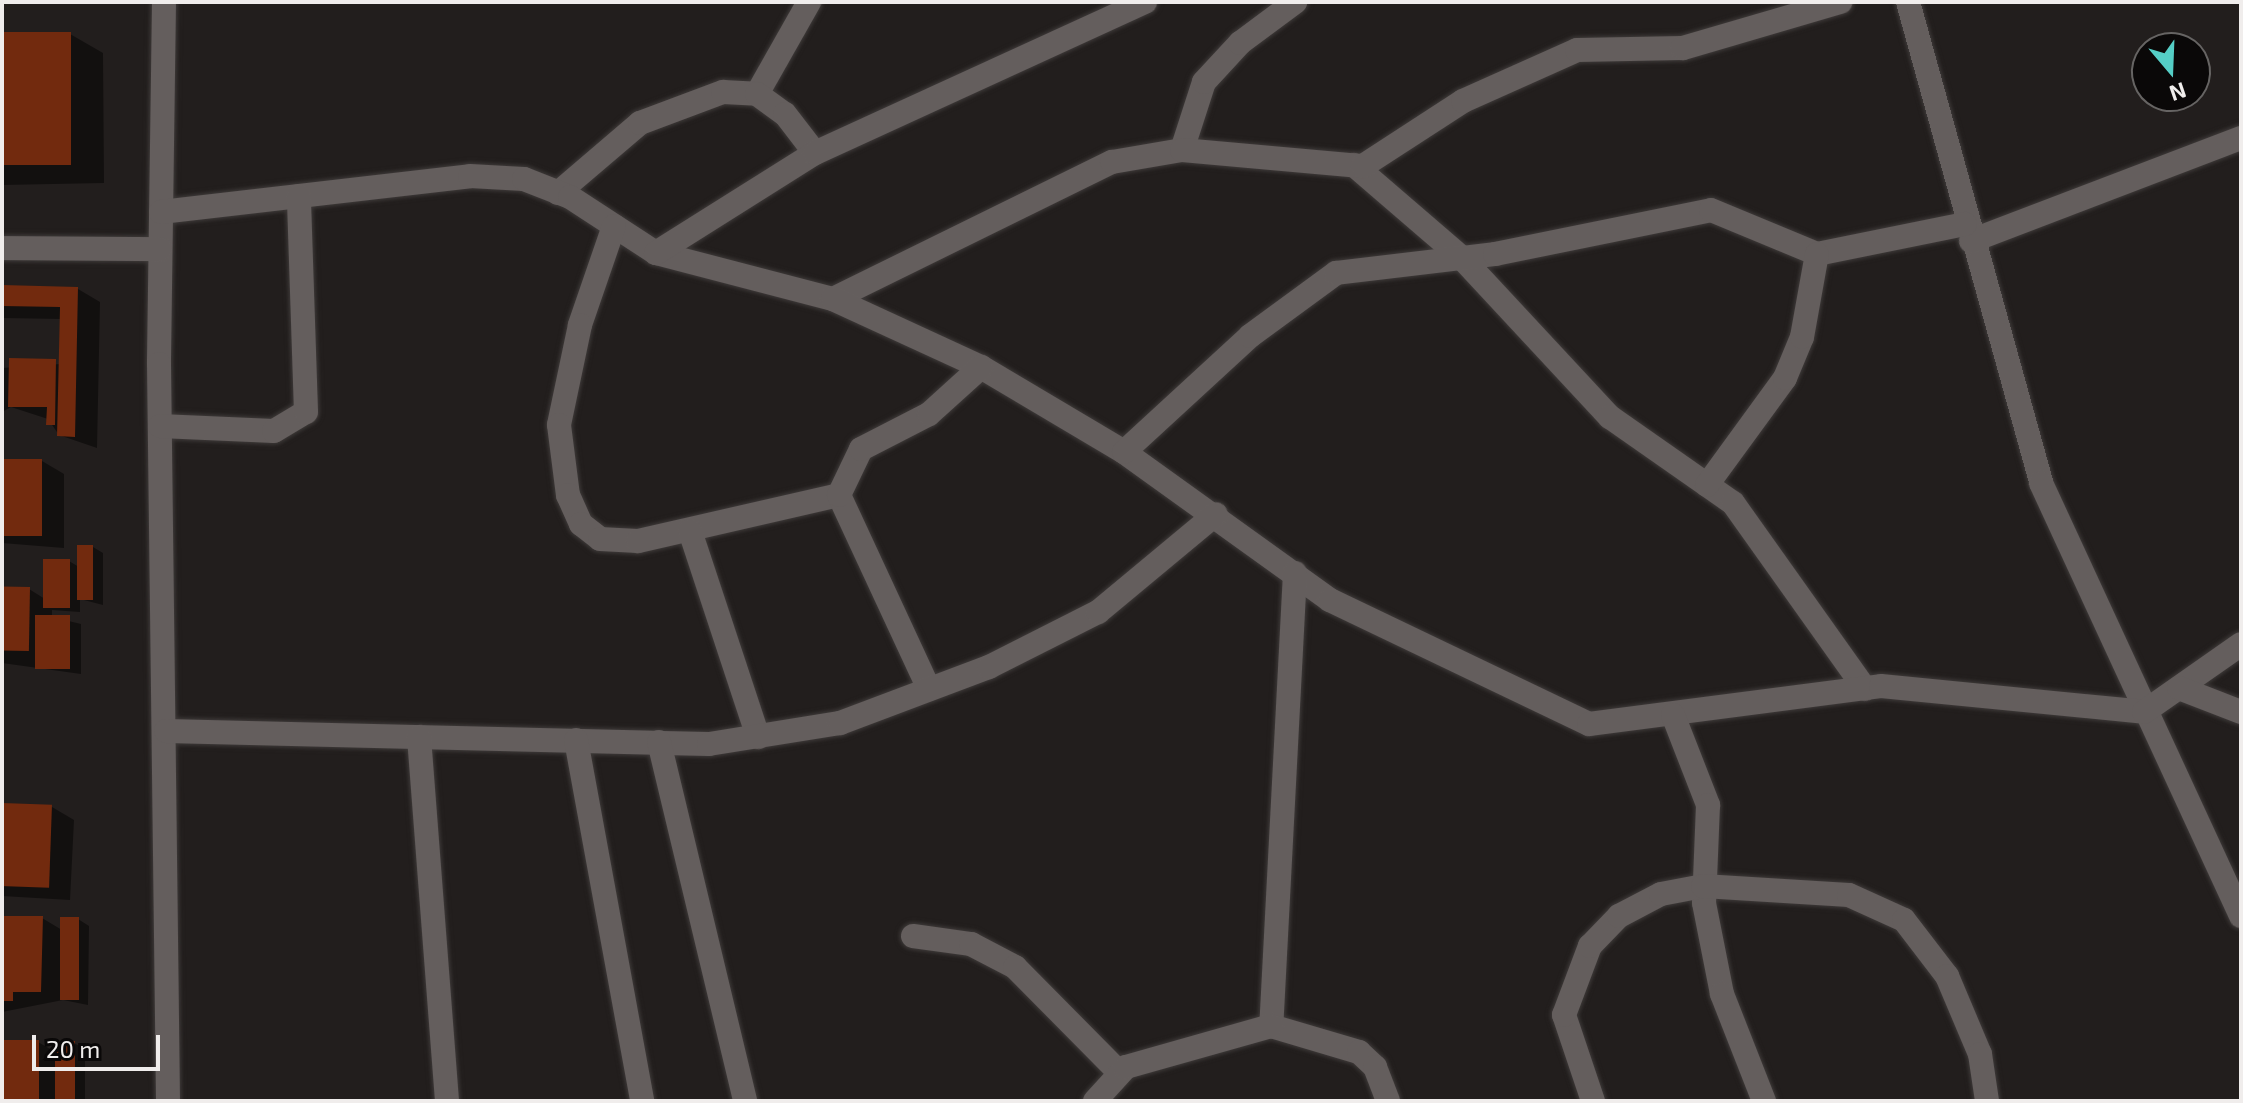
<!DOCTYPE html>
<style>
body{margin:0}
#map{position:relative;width:2243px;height:1103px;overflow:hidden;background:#221e1d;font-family:"Exo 2",sans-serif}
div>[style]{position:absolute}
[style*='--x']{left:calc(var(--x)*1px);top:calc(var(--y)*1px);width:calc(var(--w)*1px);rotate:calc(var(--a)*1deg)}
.shadow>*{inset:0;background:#0007}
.building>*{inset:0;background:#722a0e;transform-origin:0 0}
.roads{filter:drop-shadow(0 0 2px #3e3a39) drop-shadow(0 0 2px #3e3a39)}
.minor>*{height:24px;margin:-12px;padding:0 12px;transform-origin:12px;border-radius:12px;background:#645e5d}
span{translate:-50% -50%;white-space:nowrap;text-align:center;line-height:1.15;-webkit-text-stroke:7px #0a0808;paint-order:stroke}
.frame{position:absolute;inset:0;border:4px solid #f0edec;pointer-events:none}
.north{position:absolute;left:2131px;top:32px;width:80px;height:80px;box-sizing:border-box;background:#0a0808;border:2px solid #666463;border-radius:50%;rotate:161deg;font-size:22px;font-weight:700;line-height:32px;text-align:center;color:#f0edec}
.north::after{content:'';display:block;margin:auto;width:28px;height:36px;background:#55cec6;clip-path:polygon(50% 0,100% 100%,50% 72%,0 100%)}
.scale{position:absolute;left:32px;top:1035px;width:128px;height:36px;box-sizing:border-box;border:4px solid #f0edec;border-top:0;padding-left:10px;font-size:24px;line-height:28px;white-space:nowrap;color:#f0edec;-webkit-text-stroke:6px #0a0808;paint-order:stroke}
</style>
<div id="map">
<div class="shadow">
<div style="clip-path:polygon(70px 34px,103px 53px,104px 183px,2px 185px,2px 35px)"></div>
<div style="clip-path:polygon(2px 287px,78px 289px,100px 302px,97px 448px,59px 435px,48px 419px,11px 407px,2px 412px,2px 368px,61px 364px,62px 319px,2px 318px)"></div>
<div style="clip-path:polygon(2px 461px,42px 461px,64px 474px,64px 548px,2px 543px)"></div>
<div style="clip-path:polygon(93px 547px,103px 553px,103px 605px,80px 599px,80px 612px,52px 610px,52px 617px,81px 624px,81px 674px,2px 663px,2px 590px,29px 589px,45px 599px,69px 561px,79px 567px)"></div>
<div style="clip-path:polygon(2px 805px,52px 807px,74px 820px,70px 900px,2px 896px)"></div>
<div style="clip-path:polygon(2px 918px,42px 918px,62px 930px,78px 919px,89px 926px,88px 1005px,63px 1000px,2px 1012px)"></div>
<div style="clip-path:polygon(2px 1042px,38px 1042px,57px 1053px,74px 1043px,85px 1049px,85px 1101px,2px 1101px)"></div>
</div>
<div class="building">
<div style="left:71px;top:32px;width:133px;height:69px;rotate:90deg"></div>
<div style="clip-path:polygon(2px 285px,78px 287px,75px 437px,57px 436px,60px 307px,2px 306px)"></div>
<div style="clip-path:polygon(9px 358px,56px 359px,55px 425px,46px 425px,47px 407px,8px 407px)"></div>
<div style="left:2px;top:459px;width:40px;height:77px"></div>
<div style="left:77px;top:545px;width:16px;height:55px"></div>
<div style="left:43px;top:559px;width:27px;height:49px"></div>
<div style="left:30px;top:587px;width:64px;height:28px;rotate:91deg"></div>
<div style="left:35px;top:615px;width:35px;height:54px"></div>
<div style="left:2px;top:803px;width:50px;height:83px;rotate:2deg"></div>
<div style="clip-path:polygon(2px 916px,43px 916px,41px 992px,13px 992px,13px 1001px,2px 1001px)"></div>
<div style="left:60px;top:917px;width:19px;height:83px"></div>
<div style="left:2px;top:1040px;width:37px;height:61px"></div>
<div style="left:55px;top:1041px;width:20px;height:58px"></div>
</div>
<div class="roads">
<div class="minor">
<div style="--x:164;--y:2;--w:362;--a:90.8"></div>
<div style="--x:159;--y:364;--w:737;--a:89.3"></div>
<div style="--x:1908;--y:2;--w:499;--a:74.5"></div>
<div style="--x:2041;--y:483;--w:477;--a:65.2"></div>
<div style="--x:757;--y:94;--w:106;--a:-60.5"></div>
<div style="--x:1182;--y:150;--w:71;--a:-72.1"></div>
<div style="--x:1204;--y:82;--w:53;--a:-47.3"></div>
<div style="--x:1240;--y:43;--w:69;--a:-36.7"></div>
<div style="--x:1354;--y:165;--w:143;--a:40.7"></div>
<div style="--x:1462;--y:258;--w:217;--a:47.1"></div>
<div style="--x:1610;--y:417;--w:150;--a:35"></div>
<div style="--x:1733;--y:503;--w:228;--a:54.6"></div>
<div style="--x:558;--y:193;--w:108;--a:-40.5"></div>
<div style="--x:640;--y:123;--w:89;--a:-20.5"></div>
<div style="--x:723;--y:92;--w:34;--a:3"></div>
<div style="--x:757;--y:94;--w:34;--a:36"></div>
<div style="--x:785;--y:114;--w:49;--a:52.4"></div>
<div style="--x:161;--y:212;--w:311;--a:-6.6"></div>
<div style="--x:470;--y:176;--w:54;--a:3.2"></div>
<div style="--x:524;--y:179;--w:49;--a:21.4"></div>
<div style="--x:570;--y:197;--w:103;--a:33.1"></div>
<div style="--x:656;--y:253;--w:183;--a:14.6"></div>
<div style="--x:833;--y:299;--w:311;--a:-26.2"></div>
<div style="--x:1112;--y:162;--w:71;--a:-9.7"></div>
<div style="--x:1182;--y:150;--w:182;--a:5.1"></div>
<div style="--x:1363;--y:166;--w:119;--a:-33"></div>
<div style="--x:1463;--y:101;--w:125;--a:-24.1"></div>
<div style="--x:1577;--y:50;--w:106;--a:-1.1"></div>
<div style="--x:1683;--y:48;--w:164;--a:-16.3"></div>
<div style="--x:614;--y:226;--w:105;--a:109"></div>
<div style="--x:580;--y:325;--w:102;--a:101.9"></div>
<div style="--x:559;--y:425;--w:71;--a:82.7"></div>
<div style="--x:568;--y:495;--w:32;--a:66"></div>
<div style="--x:581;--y:524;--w:24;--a:38"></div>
<div style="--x:600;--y:539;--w:38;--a:3"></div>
<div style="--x:638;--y:541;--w:206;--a:-12.9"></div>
<div style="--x:1971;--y:241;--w:289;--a:-20.9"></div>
<div style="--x:2;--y:248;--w:158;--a:0.4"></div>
<div style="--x:656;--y:253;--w:188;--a:-32.2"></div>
<div style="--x:815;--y:153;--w:363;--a:-24.6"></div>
<div style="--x:833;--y:299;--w:163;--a:24.7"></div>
<div style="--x:981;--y:367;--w:166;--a:30.7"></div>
<div style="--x:1124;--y:452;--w:254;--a:35.7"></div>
<div style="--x:1330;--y:600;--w:287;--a:25.6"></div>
<div style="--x:1589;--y:724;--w:294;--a:-7.4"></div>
<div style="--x:1881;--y:686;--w:264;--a:5.6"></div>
<div style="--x:2144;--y:712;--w:118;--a:-35"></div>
<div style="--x:160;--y:426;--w:114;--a:2.5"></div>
<div style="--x:274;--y:431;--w:37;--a:-31"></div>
<div style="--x:306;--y:412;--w:216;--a:-91.9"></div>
<div style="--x:1124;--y:452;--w:171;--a:-42.6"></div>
<div style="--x:1250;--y:336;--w:107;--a:-36.2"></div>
<div style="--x:1336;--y:273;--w:160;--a:-6.8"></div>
<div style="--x:1495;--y:254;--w:220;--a:-11.5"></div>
<div style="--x:1711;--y:210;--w:115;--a:22.5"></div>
<div style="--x:1817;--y:254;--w:151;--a:-11.5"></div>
<div style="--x:1707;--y:485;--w:132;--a:-53.9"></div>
<div style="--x:1785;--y:378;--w:44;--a:-67.5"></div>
<div style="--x:1802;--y:337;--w:84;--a:-79.8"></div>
<div style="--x:690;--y:531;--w:217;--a:71.7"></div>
<div style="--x:1295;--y:573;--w:454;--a:93"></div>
<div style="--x:1271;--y:1026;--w:92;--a:16.5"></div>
<div style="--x:1359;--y:1052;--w:22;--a:43"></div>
<div style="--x:1375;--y:1067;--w:36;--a:69"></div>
<div style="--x:2179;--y:688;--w:66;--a:21.2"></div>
<div style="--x:929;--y:689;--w:214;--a:-114.9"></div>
<div style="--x:839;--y:495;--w:51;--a:-64.4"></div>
<div style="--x:861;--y:449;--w:76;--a:-27.2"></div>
<div style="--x:929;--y:414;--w:70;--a:-42.1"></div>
<div style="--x:1673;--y:715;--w:97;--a:68.7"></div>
<div style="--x:1708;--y:805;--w:98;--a:92.3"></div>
<div style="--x:1704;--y:903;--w:93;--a:78.8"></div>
<div style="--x:1722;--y:994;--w:115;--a:68.6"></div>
<div style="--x:166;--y:731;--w:543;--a:1.37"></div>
<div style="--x:709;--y:744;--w:133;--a:-9.1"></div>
<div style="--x:840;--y:723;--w:159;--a:-20.6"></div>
<div style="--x:989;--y:667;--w:122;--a:-26.8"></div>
<div style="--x:1098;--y:612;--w:153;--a:-39.7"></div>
<div style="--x:419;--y:737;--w:365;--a:85.6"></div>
<div style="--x:576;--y:740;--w:367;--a:79.6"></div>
<div style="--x:659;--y:742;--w:369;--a:76.5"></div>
<div style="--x:913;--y:936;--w:59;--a:7.9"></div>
<div style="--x:971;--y:944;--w:50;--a:27.6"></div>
<div style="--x:1015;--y:967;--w:148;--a:45.3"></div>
<div style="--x:1095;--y:1101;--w:46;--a:-47.6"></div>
<div style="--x:1126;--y:1067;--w:151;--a:-15.8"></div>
<div style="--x:1593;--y:1101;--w:91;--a:-108.6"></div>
<div style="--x:1564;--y:1015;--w:74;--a:-69.4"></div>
<div style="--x:1590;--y:946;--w:42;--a:-46"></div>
<div style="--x:1619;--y:916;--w:47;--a:-27.6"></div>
<div style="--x:1661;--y:894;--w:43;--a:-10.8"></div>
<div style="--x:1703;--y:886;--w:146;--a:3.5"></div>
<div style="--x:1849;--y:895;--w:60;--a:24.4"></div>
<div style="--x:1904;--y:920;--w:71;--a:52.5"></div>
<div style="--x:1947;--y:976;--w:85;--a:67.1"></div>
<div style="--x:1980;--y:1054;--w:48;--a:81.5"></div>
</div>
</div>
<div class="frame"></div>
<div class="north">N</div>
<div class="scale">20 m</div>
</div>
